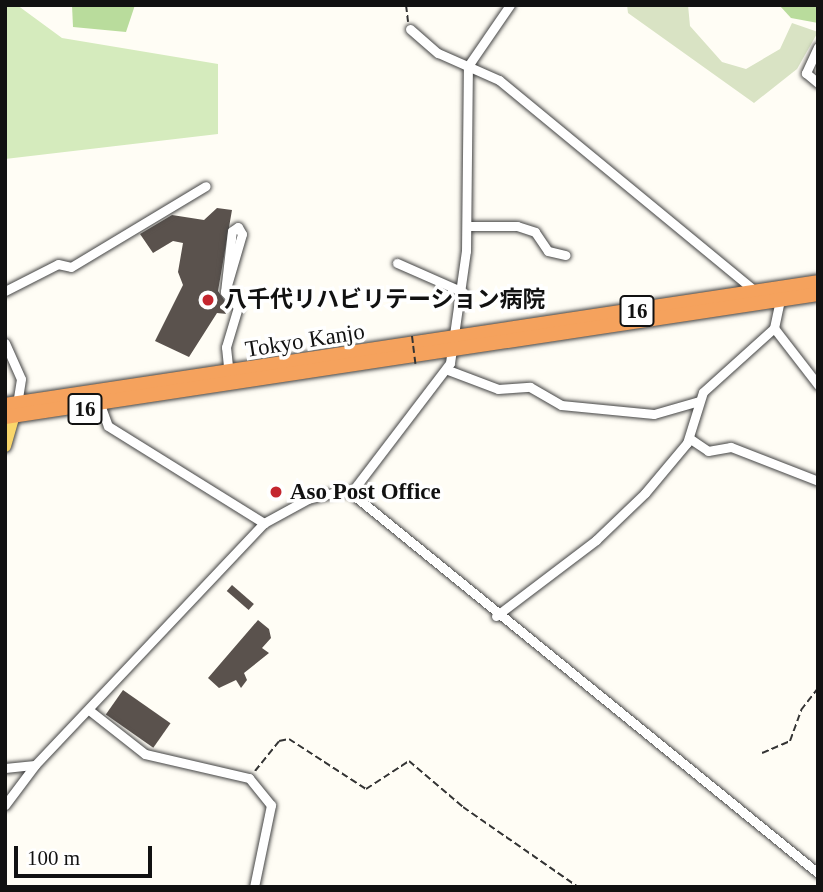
<!DOCTYPE html>
<meta charset="utf-8">
<style>
body{margin:0}
#map{position:relative;width:823px;height:892px;overflow:hidden;background:#fffdf5;font-family:"Times New Roman","Noto Sans JP",serif}
div>[style]{position:absolute}
[style*='--x']{left:calc(var(--x)*1px);top:calc(var(--y)*1px);width:calc(var(--w)*1px);rotate:calc(var(--a)*1deg)}
.green>*{inset:0;background:#d5ebbd}
.forest>*{inset:0;background:#b9dc9c}
.cemetery>*{inset:0;background:#d9e3c4}
.building>*{inset:0;background:#5a524d;transform-origin:0 0}
.path>*{height:2px;margin-top:-1px;transform-origin:0;background:repeating-linear-gradient(90deg,#333 0 7px,transparent 0 10.5px)}
.roads{filter:drop-shadow(0 0 2px #444) drop-shadow(0 0 2px #444)}
.minor>*{height:9px;margin:-4.5px;padding:0 4.5px;transform-origin:4.5px;border-radius:4.5px;background:#fff}
.major>*{height:12px;margin:-6px;padding:0 6px;transform-origin:6px;border-radius:6px;background:#f9d66b}
.highway>*{height:14px;margin:-7px;padding:0 7px;transform-origin:7px;border-radius:7px;background:#f5a25d}
.path-bridge>*{height:2px;margin-top:-1px;transform-origin:0;background:repeating-linear-gradient(90deg,#333 0 7px,transparent 0 10.5px)}
.dots>*{width:19px;height:19px;translate:-50% -50%;box-sizing:border-box;border:4px solid #fff;border-radius:50%}
span{translate:-50% -50%;white-space:nowrap;text-align:center;line-height:1.15;-webkit-text-stroke:7px #fff;paint-order:stroke}
.shield-label span{padding:2px 5px;background:#fff;border:2px solid;border-radius:5px;-webkit-text-stroke-width:0}
.shield-label{font-size:21px;color:#111;font-weight:700}
.poi-label{font-size:23px;color:#111;font-weight:700}
.left{translate:0 -50%;text-align:left}
.street-label{font-size:23px;color:#111}
.frame{position:absolute;inset:0;border:7px solid #111;pointer-events:none}
.scale{position:absolute;left:14px;top:846px;width:138px;height:32px;box-sizing:border-box;border:4px solid #111;border-top:0;padding-left:9px;font-size:21px;line-height:24px;white-space:nowrap;color:#111;-webkit-text-stroke:5px #fff;paint-order:stroke}
</style>
<div id="map">
<div class="green">
<div style="clip-path:polygon(5px 5px,17px 5px,62px 38px,218px 64px,218px 134px,5px 159px)"></div>
</div>
<div class="forest">
<div style="clip-path:polygon(72px 5px,135px 5px,126px 32px,73px 27px)"></div>
<div style="clip-path:polygon(818px 5px,818px 23px,791px 18px,780px 6px)"></div>
</div>
<div class="cemetery">
<div style="clip-path:polygon(627px 5px,688px 5px,690px 26px,722px 62px,746px 69px,780px 49px,792px 23px,818px 32px,797px 69px,754px 103px,628px 13px)"></div>
</div>
<div class="building">
<div style="clip-path:polygon(217px 208px,232px 210px,218px 291px,229px 307px,227px 314px,217px 313px,189px 357px,155px 341px,183px 285px,178px 272px,183px 243px,173px 241px,153px 253px,140px 234px,172px 215px,204px 220px)"></div>
<div style="left:232px;top:585px;width:29px;height:8px;rotate:41deg"></div>
<div style="clip-path:polygon(258px 620px,269px 629px,271px 638px,262px 648px,269px 653px,244px 673px,247px 680px,241px 688px,236px 680px,219px 688px,208px 678px)"></div>
<div style="left:123px;top:690px;width:58px;height:30px;rotate:35deg"></div>
</div>
<div class="path">
<div style="--x:406;--y:5;--w:17;--a:83"></div>
<div style="--x:762;--y:753;--w:30;--a:-23"></div>
<div style="--x:790;--y:741;--w:33;--a:-70"></div>
<div style="--x:801;--y:710;--w:28;--a:-52"></div>
<div style="--x:255;--y:771;--w:38;--a:-51"></div>
<div style="--x:279;--y:741;--w:10;--a:-11"></div>
<div style="--x:289;--y:739;--w:92;--a:33"></div>
<div style="--x:366;--y:789;--w:51;--a:-33.1"></div>
<div style="--x:409;--y:761;--w:71;--a:40.4"></div>
<div style="--x:463;--y:807;--w:140;--a:34.8"></div>
</div>
<div class="roads">
<div class="minor">
<div style="--x:410;--y:29;--w:37;--a:41"></div>
<div style="--x:438;--y:53;--w:67;--a:23.9"></div>
<div style="--x:499;--y:80;--w:333;--a:39.5"></div>
<div style="--x:818;--y:47;--w:29;--a:115"></div>
<div style="--x:806;--y:73;--w:16;--a:40"></div>
<div style="--x:468;--y:226;--w:49;--a:0"></div>
<div style="--x:517;--y:226;--w:19;--a:18"></div>
<div style="--x:535;--y:232;--w:23;--a:56"></div>
<div style="--x:548;--y:251;--w:18;--a:13"></div>
<div style="--x:238;--y:227;--w:8;--a:60"></div>
<div style="--x:242;--y:234;--w:60;--a:106.3"></div>
<div style="--x:225;--y:292;--w:61;--a:-83.5"></div>
<div style="--x:232;--y:231;--w:7;--a:-34"></div>
<div style="--x:397;--y:263;--w:72;--a:23.7"></div>
<div style="--x:5;--y:291;--w:59;--a:-27"></div>
<div style="--x:58;--y:264;--w:13;--a:13"></div>
<div style="--x:71;--y:267;--w:157;--a:-31"></div>
<div style="--x:225;--y:292;--w:20;--a:49"></div>
<div style="--x:238;--y:307;--w:42;--a:106.7"></div>
<div style="--x:226;--y:347;--w:27;--a:84"></div>
<div style="--x:774;--y:328;--w:72;--a:52.3"></div>
<div style="--x:5;--y:343;--w:39;--a:66"></div>
<div style="--x:21;--y:379;--w:26;--a:99"></div>
<div style="--x:448;--y:370;--w:53;--a:20.8"></div>
<div style="--x:498;--y:389;--w:32;--a:-4"></div>
<div style="--x:530;--y:387;--w:36;--a:30"></div>
<div style="--x:561;--y:405;--w:93;--a:5.5"></div>
<div style="--x:654;--y:414;--w:47;--a:-16.1"></div>
<div style="--x:101;--y:407;--w:20;--a:70"></div>
<div style="--x:108;--y:426;--w:184;--a:31.9"></div>
<div style="--x:689;--y:438;--w:23;--a:34"></div>
<div style="--x:708;--y:451;--w:23;--a:-10"></div>
<div style="--x:731;--y:447;--w:93;--a:21.3"></div>
<div style="--x:351;--y:493;--w:163;--a:-52.7"></div>
<div style="--x:450;--y:363;--w:113;--a:-81.9"></div>
<div style="--x:466;--y:251;--w:185;--a:-89.4"></div>
<div style="--x:468;--y:66;--w:74;--a:-55.5"></div>
<div style="--x:496;--y:616;--w:126;--a:-37.2"></div>
<div style="--x:596;--y:540;--w:68;--a:-43.8"></div>
<div style="--x:645;--y:493;--w:65;--a:-50"></div>
<div style="--x:687;--y:443;--w:53;--a:-72.6"></div>
<div style="--x:703;--y:392;--w:96;--a:-42"></div>
<div style="--x:774;--y:328;--w:29;--a:-78"></div>
<div style="--x:89;--y:710;--w:71;--a:38.2"></div>
<div style="--x:145;--y:754;--w:107;--a:13"></div>
<div style="--x:249;--y:778;--w:35;--a:51"></div>
<div style="--x:271;--y:805;--w:84;--a:101.7"></div>
<div style="--x:5;--y:768;--w:30;--a:-6"></div>
<div style="--x:35;--y:765;--w:333;--a:-46.6"></div>
<div style="--x:264;--y:523;--w:50;--a:-28.6"></div>
<div style="--x:308;--y:499;--w:33;--a:-14"></div>
<div style="--x:340;--y:491;--w:11;--a:10"></div>
<div style="--x:351;--y:493;--w:602;--a:39.14"></div>
<div style="--x:5;--y:805;--w:50;--a:-53.1"></div>
</div>
<div class="major">
<div style="--x:5;--y:446;--w:40;--a:-74"></div>
</div>
<div class="highway">
<div style="--x:5;--y:405;--w:822;--a:-8.6"></div>
<div style="--x:5;--y:417;--w:822;--a:-8.6"></div>
</div>
</div>
<div class="path-bridge">
<div style="--x:412;--y:336;--w:31;--a:83"></div>
</div>
<div class="dots">
<div style="left:208px;top:300px;background:#c4262e"></div>
<div style="left:276px;top:492px;background:#c4262e"></div>
</div>
<div class="shield-label">
<span style="left:637px;top:311px">16</span>
<span style="left:85px;top:409px">16</span>
</div>
<div class="poi-label">
<span class="left" style="left:224px;top:300px">八千代リハビリテーション病院</span>
<span class="left" style="left:290px;top:492px">Aso Post Office</span>
</div>
<div class="street-label">
<span style="left:305px;top:341px;rotate:-9deg">Tokyo Kanjo</span>
</div>
<div class="frame"></div>
<div class="scale">100 m</div>
</div>
